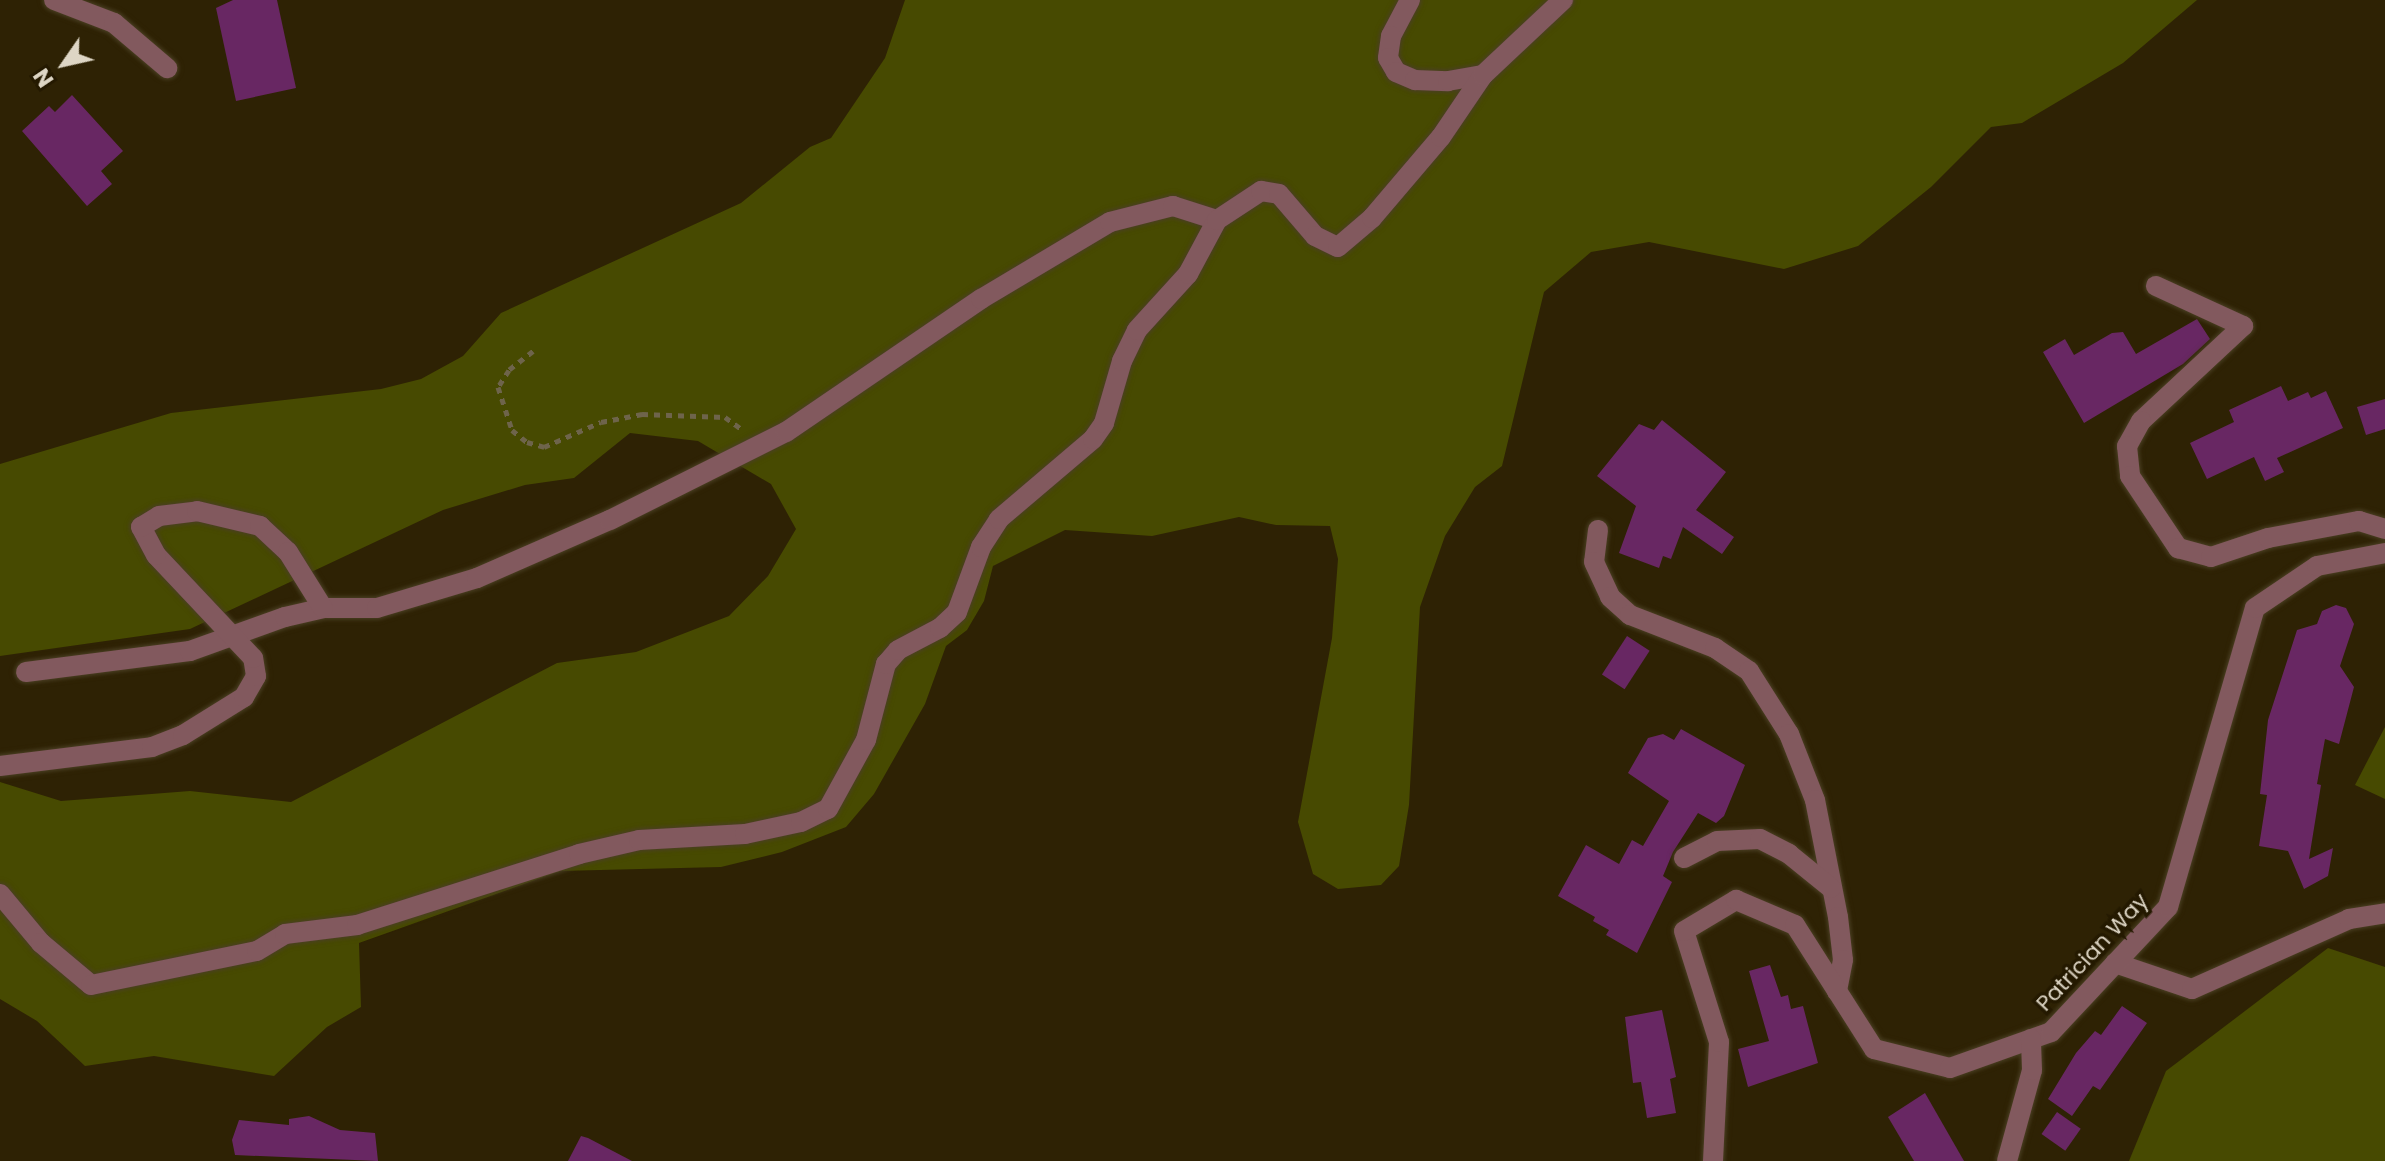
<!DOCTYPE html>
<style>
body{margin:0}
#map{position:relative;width:2385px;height:1161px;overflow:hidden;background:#2e2204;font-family:Poppins,sans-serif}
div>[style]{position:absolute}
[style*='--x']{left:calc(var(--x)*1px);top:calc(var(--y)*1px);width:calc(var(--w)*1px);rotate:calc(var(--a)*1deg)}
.green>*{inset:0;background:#474a01}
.building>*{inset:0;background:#682763;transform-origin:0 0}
.path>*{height:5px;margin-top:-2.5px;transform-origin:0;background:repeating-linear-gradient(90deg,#6e644b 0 6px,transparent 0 12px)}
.roads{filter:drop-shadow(0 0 2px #4a3f23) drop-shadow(0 0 2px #4a3f23)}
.minor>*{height:20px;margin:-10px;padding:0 10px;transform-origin:10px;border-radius:10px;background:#82595e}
span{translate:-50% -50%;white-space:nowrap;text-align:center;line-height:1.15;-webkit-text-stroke:7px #241900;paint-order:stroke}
.street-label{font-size:22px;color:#ded6c5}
.north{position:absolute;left:24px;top:24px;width:80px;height:80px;-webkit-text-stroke:6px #241900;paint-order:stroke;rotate:236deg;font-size:22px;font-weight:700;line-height:32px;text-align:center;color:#ded6c5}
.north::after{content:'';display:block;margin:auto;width:28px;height:36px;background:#ded6c5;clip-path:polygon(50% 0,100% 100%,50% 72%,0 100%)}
</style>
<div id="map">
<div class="green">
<div style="clip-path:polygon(905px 0,2197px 0,2123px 63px,2022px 123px,1991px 127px,1931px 187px,1858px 246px,1784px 269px,1649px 242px,1591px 252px,1544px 292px,1502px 466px,1475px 487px,1445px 536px,1420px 607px,1409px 805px,1399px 866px,1381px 885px,1338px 889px,1313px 874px,1298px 822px,1332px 638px,1338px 559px,1330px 526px,1276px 525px,1239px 517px,1152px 536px,1065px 530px,993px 566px,984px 601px,967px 630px,946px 646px,925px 704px,874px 794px,846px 827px,782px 852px,721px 867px,560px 871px,359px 943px,361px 1007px,327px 1027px,274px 1076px,154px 1056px,85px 1066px,37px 1021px,0 999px,0 782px,61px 801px,190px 791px,291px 802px,557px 663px,636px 652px,729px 616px,768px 576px,796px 529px,771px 484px,698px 441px,630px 433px,574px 478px,525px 485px,443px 510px,190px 629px,0 656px,0 464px,171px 413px,381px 389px,421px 379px,463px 356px,501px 313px,741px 203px,810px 147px,831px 138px,885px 58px)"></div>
<div style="clip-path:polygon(2385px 727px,2385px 799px,2355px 785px)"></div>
<div style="clip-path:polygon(2328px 948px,2385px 967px,2385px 1161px,2129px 1161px,2166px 1071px)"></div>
</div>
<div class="building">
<div style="clip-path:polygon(233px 0,277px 0,296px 88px,236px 101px,216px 8px)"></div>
<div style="clip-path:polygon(72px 95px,123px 151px,101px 171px,112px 184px,87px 206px,22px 131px,49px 106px,55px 112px)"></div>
<div style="clip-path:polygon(2197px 319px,2210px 339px,2183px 364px,2084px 423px,2043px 352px,2065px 339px,2074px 355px,2112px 333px,2123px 332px,2136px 354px)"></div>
<div style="clip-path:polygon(2281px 386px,2288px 401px,2308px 392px,2311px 398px,2326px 391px,2343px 428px,2277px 458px,2284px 472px,2265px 481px,2254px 457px,2207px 479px,2190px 443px,2234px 422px,2229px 410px)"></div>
<div style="clip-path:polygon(2385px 399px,2385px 429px,2366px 435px,2357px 407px)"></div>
<div style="clip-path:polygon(1662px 420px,1726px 472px,1696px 510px,1734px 537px,1722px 554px,1683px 527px,1671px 559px,1663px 556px,1659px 568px,1619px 553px,1636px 506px,1597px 476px,1639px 424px,1654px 430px)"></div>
<div style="clip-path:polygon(2336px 605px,2346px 608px,2354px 624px,2340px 666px,2354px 687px,2339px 744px,2325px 739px,2317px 784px,2321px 785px,2309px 859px,2333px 848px,2328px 876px,2304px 889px,2288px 851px,2259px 846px,2267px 795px,2260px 794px,2268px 720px,2297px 630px,2317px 624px,2322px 611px)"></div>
<div style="left:1627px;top:636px;width:27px;height:46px;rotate:33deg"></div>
<div style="clip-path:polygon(1681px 729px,1745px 765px,1724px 816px,1716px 823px,1698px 813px,1673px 852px,1663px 876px,1672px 882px,1637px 953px,1606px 935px,1609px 930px,1593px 921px,1595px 917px,1558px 896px,1586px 845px,1619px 864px,1632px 840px,1643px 846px,1669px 801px,1628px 773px,1648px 738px,1663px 734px,1674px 740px)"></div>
<div style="clip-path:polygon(1770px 965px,1781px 997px,1788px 995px,1791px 1009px,1803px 1006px,1818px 1063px,1748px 1087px,1738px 1049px,1769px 1041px,1749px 971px)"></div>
<div style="clip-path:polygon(2122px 1006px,2147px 1023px,2100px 1090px,2093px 1086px,2072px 1116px,2048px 1099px,2076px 1053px,2095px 1031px,2101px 1035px)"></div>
<div style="clip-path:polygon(1662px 1010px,1676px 1077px,1670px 1079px,1676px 1113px,1647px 1118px,1641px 1082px,1633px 1083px,1625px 1017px)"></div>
<div style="clip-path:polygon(1925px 1093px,1964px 1161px,1914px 1161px,1888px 1117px)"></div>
<div style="left:2057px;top:1112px;width:29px;height:27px;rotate:35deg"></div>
<div style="clip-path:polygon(309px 1116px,340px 1130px,375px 1133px,378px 1161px,235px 1155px,232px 1140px,239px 1120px,289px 1125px,289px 1119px)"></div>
<div style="clip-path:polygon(581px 1136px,588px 1138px,632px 1161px,568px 1161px)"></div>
</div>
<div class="path">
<div style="--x:533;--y:351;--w:31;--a:142"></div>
<div style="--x:509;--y:370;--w:20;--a:123"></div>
<div style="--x:498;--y:387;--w:45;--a:72"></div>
<div style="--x:512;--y:430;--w:19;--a:39"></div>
<div style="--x:527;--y:442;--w:18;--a:16"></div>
<div style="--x:544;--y:447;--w:62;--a:-23.7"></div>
<div style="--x:601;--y:422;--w:42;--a:-11"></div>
<div style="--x:642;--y:414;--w:83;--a:2.1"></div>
<div style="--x:725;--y:417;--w:22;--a:36"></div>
</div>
<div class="roads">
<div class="minor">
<div style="--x:54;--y:0;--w:64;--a:21"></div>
<div style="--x:114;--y:23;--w:70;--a:40.3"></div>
<div style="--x:1410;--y:0;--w:41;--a:117.8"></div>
<div style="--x:1391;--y:36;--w:22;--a:98"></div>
<div style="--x:1388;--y:58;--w:16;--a:60"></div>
<div style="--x:1396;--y:72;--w:21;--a:23"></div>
<div style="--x:1415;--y:80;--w:33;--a:2"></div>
<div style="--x:1448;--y:81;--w:36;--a:-10"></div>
<div style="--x:2156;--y:286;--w:96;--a:24.7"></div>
<div style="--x:2243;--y:326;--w:139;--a:137"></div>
<div style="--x:2141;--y:421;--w:29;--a:119"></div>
<div style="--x:2127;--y:446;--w:30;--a:84"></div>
<div style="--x:2130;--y:476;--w:87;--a:56.3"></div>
<div style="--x:2178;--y:548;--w:34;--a:15"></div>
<div style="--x:2211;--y:557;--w:60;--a:-18.4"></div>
<div style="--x:2268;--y:538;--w:93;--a:-10.6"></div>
<div style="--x:2359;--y:521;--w:27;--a:17"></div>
<div style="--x:1598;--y:530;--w:32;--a:97"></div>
<div style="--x:1594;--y:562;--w:38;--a:65"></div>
<div style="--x:1610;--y:597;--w:27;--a:42"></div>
<div style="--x:1630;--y:615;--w:91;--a:21.2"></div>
<div style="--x:1715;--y:648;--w:41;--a:34.1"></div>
<div style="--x:1749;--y:671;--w:75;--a:57.6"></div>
<div style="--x:1789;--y:734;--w:71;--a:68.5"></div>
<div style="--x:1815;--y:800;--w:119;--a:78.9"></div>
<div style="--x:1838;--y:917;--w:43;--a:83.4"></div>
<div style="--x:1843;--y:960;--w:32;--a:101"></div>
<div style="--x:26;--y:672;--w:165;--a:-7.3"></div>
<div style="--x:190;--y:651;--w:101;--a:-19.7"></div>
<div style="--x:285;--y:617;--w:39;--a:-13"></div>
<div style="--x:323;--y:608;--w:54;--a:0"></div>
<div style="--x:377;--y:608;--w:104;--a:-16.7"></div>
<div style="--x:477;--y:578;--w:145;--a:-23.6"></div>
<div style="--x:610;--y:520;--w:197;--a:-26.6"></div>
<div style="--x:786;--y:432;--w:236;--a:-34.3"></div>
<div style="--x:981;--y:299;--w:150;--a:-30.8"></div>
<div style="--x:1110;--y:222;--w:65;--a:-14.3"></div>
<div style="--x:1173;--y:206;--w:46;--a:17.7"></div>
<div style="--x:0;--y:766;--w:153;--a:-7.1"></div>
<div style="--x:152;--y:747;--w:33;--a:-21"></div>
<div style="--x:183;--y:735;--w:72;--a:-31.9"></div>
<div style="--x:244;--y:697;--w:24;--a:-60"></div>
<div style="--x:256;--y:676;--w:18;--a:-99"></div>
<div style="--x:253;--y:658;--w:141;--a:-133.3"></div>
<div style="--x:156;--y:555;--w:32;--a:-118"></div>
<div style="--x:141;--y:527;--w:21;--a:-31"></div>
<div style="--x:159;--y:516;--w:38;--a:-7"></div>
<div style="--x:197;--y:511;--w:65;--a:13.4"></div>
<div style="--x:260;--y:526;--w:38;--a:43"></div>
<div style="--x:288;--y:552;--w:66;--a:58"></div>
<div style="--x:1684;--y:858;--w:37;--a:-27"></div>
<div style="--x:1717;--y:841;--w:43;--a:-2.7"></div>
<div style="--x:1760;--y:839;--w:33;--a:27"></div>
<div style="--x:1789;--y:854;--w:54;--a:39"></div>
<div style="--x:0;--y:894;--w:64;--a:50.1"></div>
<div style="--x:41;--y:943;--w:65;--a:40"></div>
<div style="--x:91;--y:985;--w:169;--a:-11.6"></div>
<div style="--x:257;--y:951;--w:33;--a:-31"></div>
<div style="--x:285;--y:934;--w:73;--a:-7.1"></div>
<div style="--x:357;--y:925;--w:233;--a:-17.7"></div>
<div style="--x:579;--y:854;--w:62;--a:-13.1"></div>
<div style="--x:639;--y:840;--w:106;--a:-3.2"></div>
<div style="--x:745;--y:834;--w:57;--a:-12.1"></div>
<div style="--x:801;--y:822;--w:30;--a:-26"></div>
<div style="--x:828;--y:809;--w:79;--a:-61.2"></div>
<div style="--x:866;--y:740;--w:79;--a:-75.3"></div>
<div style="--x:886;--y:664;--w:18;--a:-49"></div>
<div style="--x:898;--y:650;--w:47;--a:-27.6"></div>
<div style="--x:940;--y:628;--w:23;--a:-43"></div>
<div style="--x:957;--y:612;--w:69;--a:-69.7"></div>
<div style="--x:981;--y:547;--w:33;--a:-57"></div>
<div style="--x:999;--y:519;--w:123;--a:-40.4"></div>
<div style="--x:1093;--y:439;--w:19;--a:-55"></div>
<div style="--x:1104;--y:423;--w:65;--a:-73.8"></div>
<div style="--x:1122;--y:361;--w:34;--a:-64"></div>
<div style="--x:1137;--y:330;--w:76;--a:-47.7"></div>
<div style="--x:1188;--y:274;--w:61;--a:-61.8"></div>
<div style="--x:1217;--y:220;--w:53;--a:-33.4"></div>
<div style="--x:1261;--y:191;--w:18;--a:9"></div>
<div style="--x:1279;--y:194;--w:55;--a:49.4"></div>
<div style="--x:1315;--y:236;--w:25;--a:26"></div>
<div style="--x:1338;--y:247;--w:45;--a:-40.5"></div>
<div style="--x:1372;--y:218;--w:106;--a:-49.6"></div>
<div style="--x:1441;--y:137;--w:75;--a:-55.9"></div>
<div style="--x:1483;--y:75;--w:110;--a:-43.2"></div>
<div style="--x:2115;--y:963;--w:81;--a:18.7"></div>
<div style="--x:2192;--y:989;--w:172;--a:-24"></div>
<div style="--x:2349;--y:919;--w:36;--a:-9"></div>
<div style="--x:1713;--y:1161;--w:119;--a:-87.1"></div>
<div style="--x:1719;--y:1042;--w:116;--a:-107.5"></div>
<div style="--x:1684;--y:931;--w:61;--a:-30.8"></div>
<div style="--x:1736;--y:900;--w:64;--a:23"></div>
<div style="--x:1795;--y:925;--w:147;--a:57.5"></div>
<div style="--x:1874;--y:1049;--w:78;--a:14"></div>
<div style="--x:1950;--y:1068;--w:107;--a:-19.6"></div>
<div style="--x:2051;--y:1032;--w:171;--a:-46.9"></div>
<div style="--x:2168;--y:907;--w:311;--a:-73.8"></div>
<div style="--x:2255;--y:608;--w:75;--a:-34.1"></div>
<div style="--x:2317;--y:566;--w:69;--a:-10.8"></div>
<div style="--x:2007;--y:1161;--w:94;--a:-74.6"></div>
<div style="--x:2032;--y:1070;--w:31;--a:-92"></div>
</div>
</div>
<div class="street-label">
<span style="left:2092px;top:952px;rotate:-47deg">Patrician Way</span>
</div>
<div class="north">N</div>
</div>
